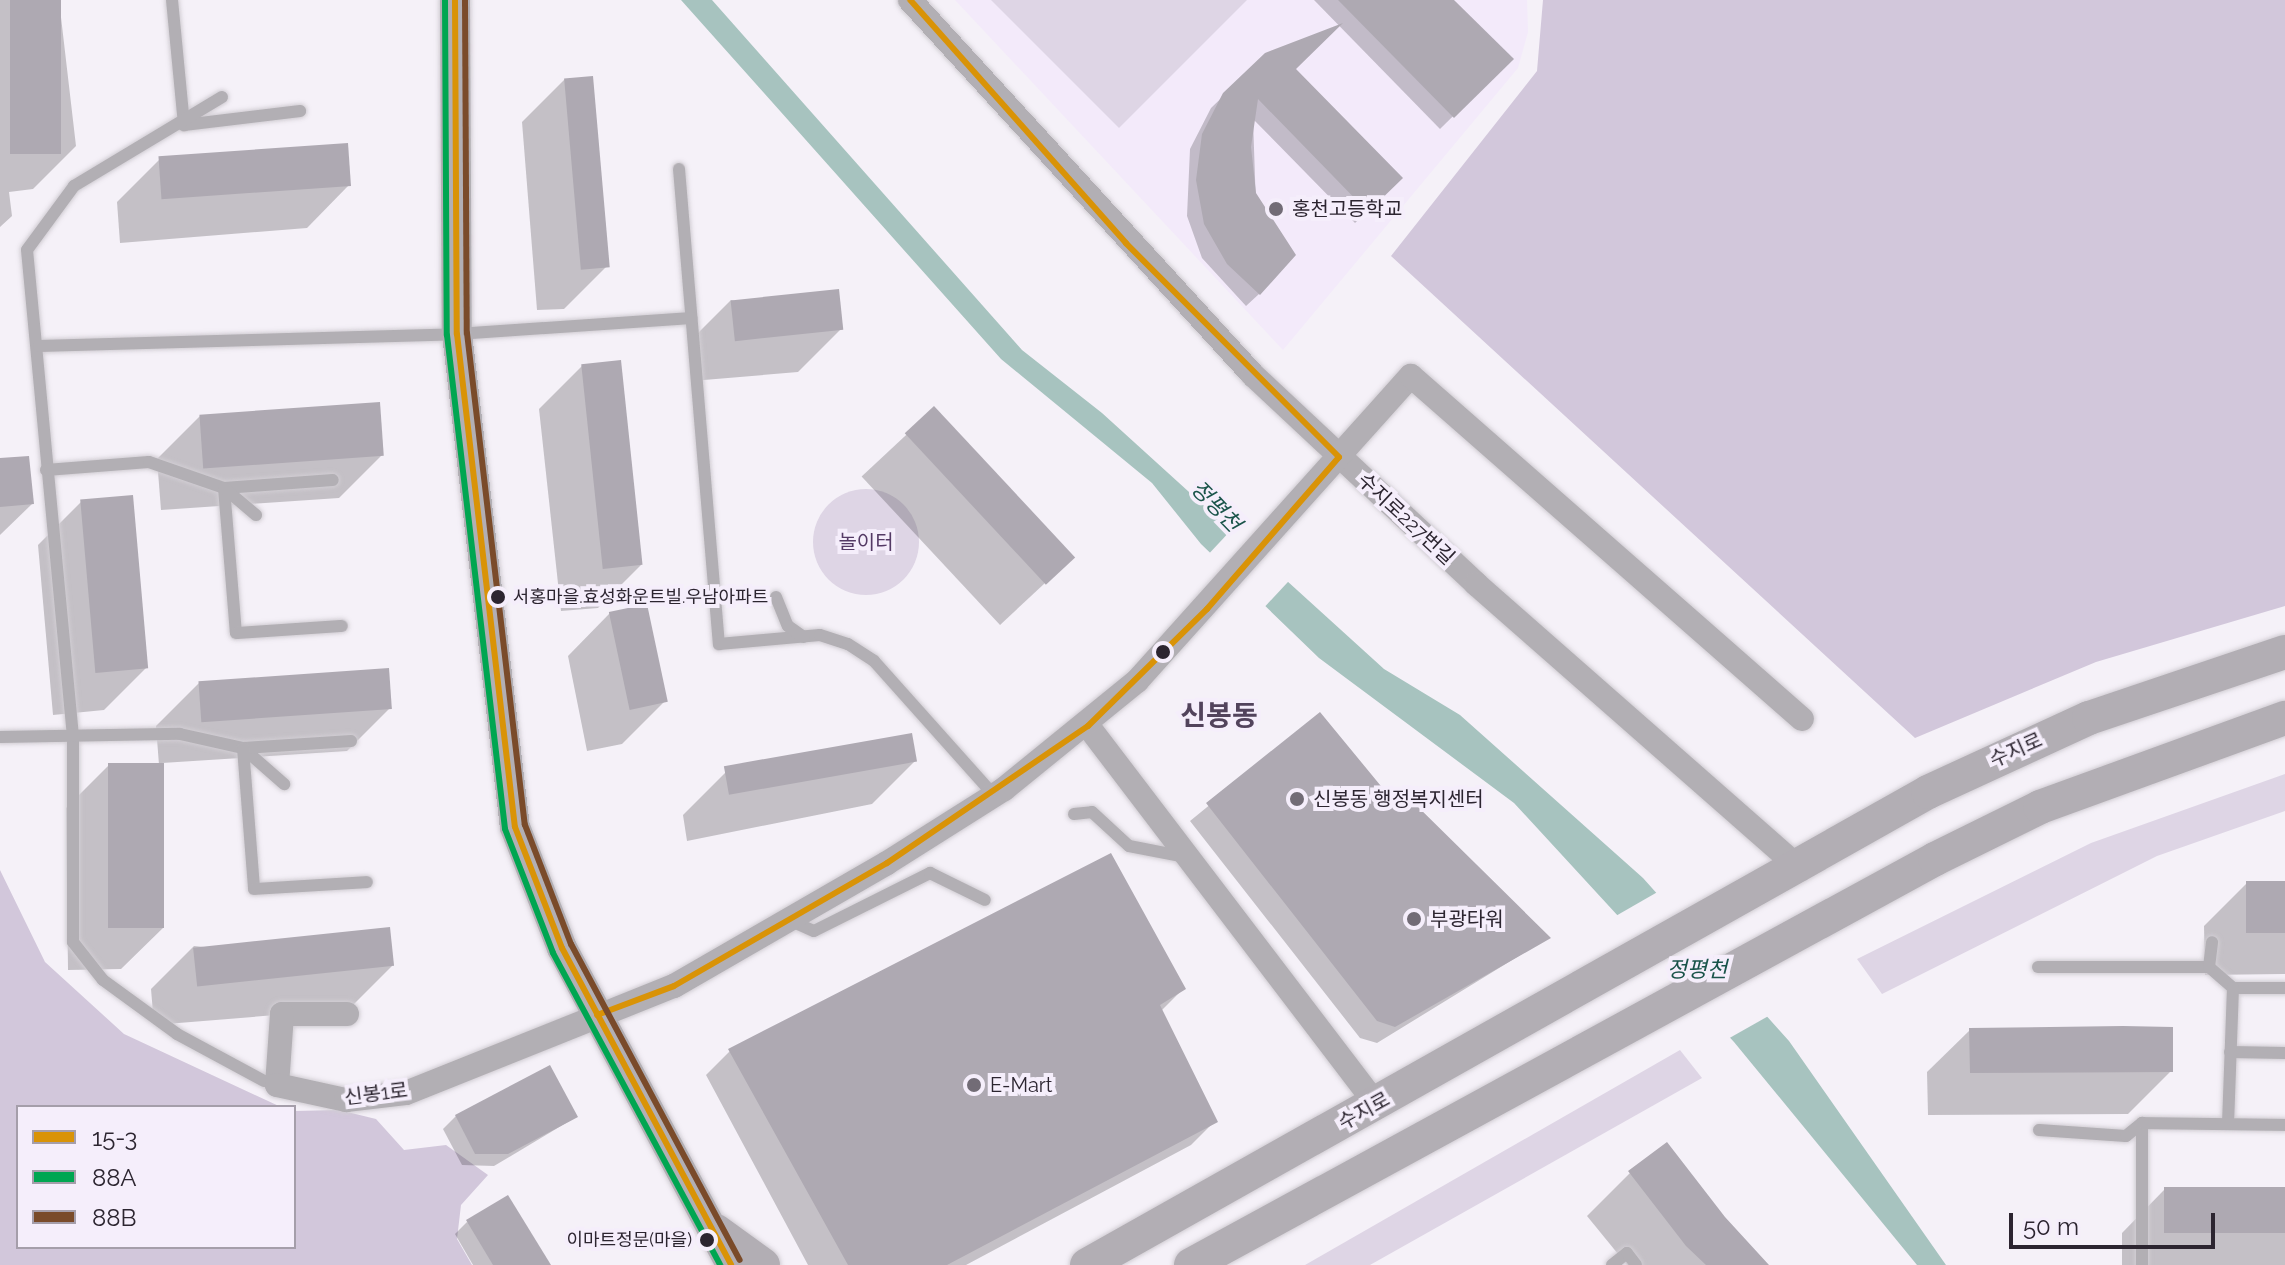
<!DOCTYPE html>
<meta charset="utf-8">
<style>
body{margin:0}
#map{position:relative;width:2285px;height:1265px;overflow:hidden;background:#f5f1f8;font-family:Raleway,"Noto Sans KR",sans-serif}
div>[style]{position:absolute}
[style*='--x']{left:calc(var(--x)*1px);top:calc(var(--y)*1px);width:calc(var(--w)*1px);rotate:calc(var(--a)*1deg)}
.built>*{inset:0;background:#f3eafa}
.green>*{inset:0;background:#ded5e5}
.round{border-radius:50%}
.forest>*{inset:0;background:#d2c7db}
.water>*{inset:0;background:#a7c3bf}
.pier>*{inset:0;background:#f5f1f8;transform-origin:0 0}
.shadow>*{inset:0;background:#0003;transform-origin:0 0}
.building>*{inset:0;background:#aea9b2;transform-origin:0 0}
.roads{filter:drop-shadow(0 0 2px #d1cdd3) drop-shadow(0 0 2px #d1cdd3)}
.service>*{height:12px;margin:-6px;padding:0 6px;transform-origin:6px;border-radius:6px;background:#b2afb4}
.minor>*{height:24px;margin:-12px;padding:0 12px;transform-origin:12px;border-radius:12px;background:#b2afb4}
.tertiary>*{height:30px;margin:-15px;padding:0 15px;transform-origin:15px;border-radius:15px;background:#b2afb4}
.secondary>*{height:34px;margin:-17px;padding:0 17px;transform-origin:17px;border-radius:17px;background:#b2aeb4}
.bus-1>*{height:6px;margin:-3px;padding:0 3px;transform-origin:3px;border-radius:3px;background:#d99307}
.bus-2>*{height:6px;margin:-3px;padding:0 3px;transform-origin:3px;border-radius:3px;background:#00a651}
.bus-3>*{height:6px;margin:-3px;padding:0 3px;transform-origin:3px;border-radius:3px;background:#7a4b2a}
.dots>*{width:22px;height:22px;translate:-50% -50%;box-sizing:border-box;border:4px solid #f5eefb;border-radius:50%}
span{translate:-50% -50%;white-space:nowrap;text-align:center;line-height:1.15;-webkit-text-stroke:8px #f5eefb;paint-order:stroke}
.bus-label{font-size:18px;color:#2c2530}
.left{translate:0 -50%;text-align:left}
.right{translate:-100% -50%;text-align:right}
.poi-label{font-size:20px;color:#2c2530}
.street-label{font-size:20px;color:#2c2530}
.park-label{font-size:20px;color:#543a65}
.water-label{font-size:22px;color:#1a544a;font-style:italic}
.district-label{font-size:28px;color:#52435c;font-weight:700}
.legend{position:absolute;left:16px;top:1105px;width:280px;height:144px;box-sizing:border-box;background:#f5eefb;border:2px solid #a59eaa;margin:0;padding:10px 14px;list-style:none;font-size:24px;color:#2c2530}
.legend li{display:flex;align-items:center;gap:16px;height:40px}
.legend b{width:40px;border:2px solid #a59eaa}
.scale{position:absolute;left:2009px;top:1213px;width:206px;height:36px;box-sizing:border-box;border:4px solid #2c2530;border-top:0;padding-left:10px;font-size:24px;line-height:28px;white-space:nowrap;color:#2c2530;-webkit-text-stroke:6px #f5eefb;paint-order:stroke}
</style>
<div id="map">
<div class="built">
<div style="clip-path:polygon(955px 0,1527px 0,1528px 32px,1518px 68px,1283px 350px)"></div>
</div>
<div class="green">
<div style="clip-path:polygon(991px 0,1247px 0,1119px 128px)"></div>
<div class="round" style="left:813px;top:489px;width:106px;height:106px"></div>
<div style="clip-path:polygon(2285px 774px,2285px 811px,2157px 856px,1882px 994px,1857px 959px,2091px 843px)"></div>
<div style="clip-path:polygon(1680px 1050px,1702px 1078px,1370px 1265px,1305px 1265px)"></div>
</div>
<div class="forest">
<div style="clip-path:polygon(1543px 0,2285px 0,2285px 606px,2096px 662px,1915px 738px,1391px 256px,1537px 71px)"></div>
<div style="clip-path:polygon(0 870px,45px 962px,124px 1034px,281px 1107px,18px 1107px,18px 1247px,294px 1247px,294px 1111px,339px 1110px,376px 1119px,404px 1150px,446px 1145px,488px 1175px,461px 1205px,457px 1239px,472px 1265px,0 1265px)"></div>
</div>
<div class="water">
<div style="clip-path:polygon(681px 0,712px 0,1022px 350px,1102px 413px,1384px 669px,1460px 715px,1643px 878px,1789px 1041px,1946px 1265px,1917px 1265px,1734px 1042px,1514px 803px,1319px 658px,1201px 544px,1152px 483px,1001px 359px)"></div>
</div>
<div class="pier">
<div style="left:1233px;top:528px;width:77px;height:38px;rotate:43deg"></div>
<div style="clip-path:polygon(1661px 890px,1733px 968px,1772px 1014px,1726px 1040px,1614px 917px)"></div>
</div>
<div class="shadow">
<div style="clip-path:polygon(0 0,59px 0,76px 146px,33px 189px,9px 192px,12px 216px,0 227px)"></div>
<div style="clip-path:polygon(1314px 0,1452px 0,1511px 59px,1440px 129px)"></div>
<div style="clip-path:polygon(1266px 55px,1294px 69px,1401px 178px,1355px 223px,1253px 119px,1259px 294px,1246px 306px,1202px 258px,1187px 216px,1190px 149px,1211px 108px)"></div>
<div style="clip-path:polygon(565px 79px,607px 266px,564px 309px,537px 310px,522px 122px)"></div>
<div style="clip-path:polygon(160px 159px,349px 185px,307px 228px,120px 243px,117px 202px)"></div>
<div style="clip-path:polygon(731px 300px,841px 329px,798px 372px,692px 381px,688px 343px)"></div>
<div style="clip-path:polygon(582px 366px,641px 565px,598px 608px,561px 611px,539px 409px)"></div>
<div style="left:934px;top:409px;width:203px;height:99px;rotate:47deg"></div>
<div style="clip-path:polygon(200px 416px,382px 455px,339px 498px,161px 510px,157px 459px)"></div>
<div style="clip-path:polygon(0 460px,32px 504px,0 535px)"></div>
<div style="clip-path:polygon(81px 502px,147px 667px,104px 710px,53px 715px,38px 545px)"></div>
<div style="clip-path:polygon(610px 613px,665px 701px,622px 744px,587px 751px,568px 656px)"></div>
<div style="clip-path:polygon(199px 683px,390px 708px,347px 751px,162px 763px,164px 927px,121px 969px,68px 970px,66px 808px,109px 765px,159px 765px,156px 726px)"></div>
<div style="clip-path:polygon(1320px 715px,1399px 811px,1548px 938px,1377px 1043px,1360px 1038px,1190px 821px)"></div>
<div style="clip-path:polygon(914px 762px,872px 804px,687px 841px,683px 815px,726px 772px)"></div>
<div style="clip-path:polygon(2247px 883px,2285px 883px,2285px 974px,2205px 975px,2204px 926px)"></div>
<div style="clip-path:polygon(194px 946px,392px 966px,349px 1009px,154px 1025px,151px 989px)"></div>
<div style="clip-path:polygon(1183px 989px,1161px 1011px,1215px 1121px,1191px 1145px,966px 1265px,808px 1265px,706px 1075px,730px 1051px)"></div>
<div style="clip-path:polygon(1970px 1030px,2171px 1071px,2128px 1114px,1928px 1115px,1927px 1072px)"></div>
<div style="clip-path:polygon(456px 1116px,576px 1117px,494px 1166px,462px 1165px,443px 1129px)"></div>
<div style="clip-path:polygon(1630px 1173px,1763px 1265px,1627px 1265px,1587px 1216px)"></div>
<div style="clip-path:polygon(2164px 1190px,2285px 1190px,2285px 1265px,2122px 1265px,2122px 1233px)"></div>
<div style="clip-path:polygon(467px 1222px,549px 1265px,473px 1265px,455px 1234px)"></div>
</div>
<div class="building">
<div style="left:10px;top:0;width:51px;height:154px"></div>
<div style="clip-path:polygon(1338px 0,1454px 0,1514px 59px,1454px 118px)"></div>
<div style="clip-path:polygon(1343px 23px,1296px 69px,1403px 178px,1368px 212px,1258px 99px,1251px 147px,1256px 193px,1296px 255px,1260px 295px,1227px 264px,1204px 224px,1196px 180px,1202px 134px,1223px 93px,1265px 53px)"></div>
<div style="left:593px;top:76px;width:192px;height:29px;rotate:85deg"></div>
<div style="left:348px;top:143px;width:43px;height:190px;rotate:86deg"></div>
<div style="left:839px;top:289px;width:41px;height:109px;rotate:84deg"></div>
<div style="left:621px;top:360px;width:206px;height:40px;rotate:84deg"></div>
<div style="left:380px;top:402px;width:54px;height:181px;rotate:86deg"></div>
<div style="left:934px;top:406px;width:207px;height:40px;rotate:47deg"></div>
<div style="clip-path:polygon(29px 456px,34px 504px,0 507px,0 458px)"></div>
<div style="left:133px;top:495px;width:174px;height:53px;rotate:85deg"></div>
<div style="left:647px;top:604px;width:100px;height:39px;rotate:78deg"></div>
<div style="left:389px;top:668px;width:41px;height:191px;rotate:86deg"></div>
<div style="clip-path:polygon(1320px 712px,1399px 808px,1410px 799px,1551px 938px,1395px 1027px,1377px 1021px,1206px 803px)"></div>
<div style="left:912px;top:733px;width:29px;height:191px;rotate:80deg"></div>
<div style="left:108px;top:763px;width:56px;height:165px"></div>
<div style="clip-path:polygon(1111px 853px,1186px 989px,1160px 1005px,1218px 1122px,947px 1265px,848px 1265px,728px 1049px)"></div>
<div style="left:2246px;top:881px;width:39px;height:52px"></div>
<div style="left:390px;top:927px;width:39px;height:198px;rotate:84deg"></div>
<div style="clip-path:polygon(2123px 1026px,2173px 1027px,2173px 1072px,1970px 1073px,1969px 1028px)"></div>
<div style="clip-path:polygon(550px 1065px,578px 1117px,508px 1154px,475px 1154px,455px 1115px)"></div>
<div style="clip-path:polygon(1667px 1142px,1725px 1217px,1769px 1265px,1706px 1265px,1686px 1246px,1628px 1171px)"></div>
<div style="left:2285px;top:1187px;width:46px;height:121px;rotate:90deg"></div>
<div style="clip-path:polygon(508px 1195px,551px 1265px,493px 1265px,466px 1220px)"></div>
</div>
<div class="roads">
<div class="service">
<div style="--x:172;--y:0;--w:126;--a:84.5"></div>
<div style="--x:184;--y:125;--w:117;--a:-6.9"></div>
<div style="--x:222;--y:97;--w:173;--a:149"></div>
<div style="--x:74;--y:186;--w:79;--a:126.3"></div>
<div style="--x:27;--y:250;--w:486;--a:84.6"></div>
<div style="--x:73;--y:734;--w:208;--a:90"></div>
<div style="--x:73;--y:942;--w:48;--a:51.7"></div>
<div style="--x:103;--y:980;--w:92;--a:36.1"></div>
<div style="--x:177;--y:1034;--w:99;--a:28.4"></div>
<div style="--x:679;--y:169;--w:477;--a:85.2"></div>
<div style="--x:719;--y:644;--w:101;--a:-5.1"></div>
<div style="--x:820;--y:635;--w:29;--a:18"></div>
<div style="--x:848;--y:644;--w:31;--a:33"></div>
<div style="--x:874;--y:661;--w:180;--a:48.2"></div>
<div style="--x:39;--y:346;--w:418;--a:-1.6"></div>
<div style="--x:457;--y:334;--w:235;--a:-3.9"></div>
<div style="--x:46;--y:470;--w:103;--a:-4.4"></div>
<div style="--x:149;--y:462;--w:79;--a:19.1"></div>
<div style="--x:224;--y:488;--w:109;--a:-4.2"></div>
<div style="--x:224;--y:488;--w:145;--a:85.3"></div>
<div style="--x:236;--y:633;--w:106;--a:-3.8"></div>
<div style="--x:224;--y:488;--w:42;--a:40.2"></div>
<div style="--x:776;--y:597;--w:31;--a:68"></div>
<div style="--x:788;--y:626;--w:19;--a:35"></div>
<div style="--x:0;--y:737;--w:180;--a:-1"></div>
<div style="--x:180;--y:734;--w:65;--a:12.5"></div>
<div style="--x:243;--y:748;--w:55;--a:41.3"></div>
<div style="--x:351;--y:741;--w:108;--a:176.3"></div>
<div style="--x:243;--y:748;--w:141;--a:85.5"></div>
<div style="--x:254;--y:889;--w:113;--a:-3.5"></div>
<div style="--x:1074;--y:814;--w:18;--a:-6"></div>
<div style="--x:1092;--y:812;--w:50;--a:42.6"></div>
<div style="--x:1129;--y:846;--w:57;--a:11.1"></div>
<div style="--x:789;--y:920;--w:27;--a:24"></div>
<div style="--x:814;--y:931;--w:130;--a:-26.6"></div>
<div style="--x:930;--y:873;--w:61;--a:26.1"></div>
<div style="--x:2038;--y:967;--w:171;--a:0"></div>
<div style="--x:2209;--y:967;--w:32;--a:41"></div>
<div style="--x:2233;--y:988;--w:52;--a:0"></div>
<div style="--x:2209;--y:967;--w:25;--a:-83"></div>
<div style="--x:2230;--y:1052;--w:55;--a:1"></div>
<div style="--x:2228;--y:1124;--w:136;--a:-87.9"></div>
<div style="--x:2039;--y:1130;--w:87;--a:3.9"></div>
<div style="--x:2126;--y:1136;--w:21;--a:-39"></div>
<div style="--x:1612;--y:1265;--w:19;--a:-39"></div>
<div style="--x:1627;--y:1253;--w:15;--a:53"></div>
<div style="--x:2142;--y:1265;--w:142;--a:-90"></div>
<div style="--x:2142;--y:1123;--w:143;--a:0.8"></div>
</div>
<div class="minor">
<div style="--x:910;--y:0;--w:508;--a:47.55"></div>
<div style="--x:1253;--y:375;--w:306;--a:43.1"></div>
<div style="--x:1476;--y:584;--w:432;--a:41.3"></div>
<div style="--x:1088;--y:726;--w:475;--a:52.7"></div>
<div style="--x:347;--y:1014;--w:65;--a:180"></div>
<div style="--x:282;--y:1014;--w:71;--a:94"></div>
<div style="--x:277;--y:1085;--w:71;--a:12.3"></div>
<div style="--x:346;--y:1100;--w:60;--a:-6.7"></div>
<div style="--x:406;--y:1093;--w:289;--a:-21.8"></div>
<div style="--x:674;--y:986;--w:246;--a:-30"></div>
<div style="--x:887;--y:863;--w:138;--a:-32.3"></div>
<div style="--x:1004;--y:789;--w:171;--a:-39.1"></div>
<div style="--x:1137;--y:681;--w:410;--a:-48.1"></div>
<div style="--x:1411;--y:376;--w:520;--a:41.26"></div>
</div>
<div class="tertiary">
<div style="--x:455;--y:0;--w:334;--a:89.7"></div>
<div style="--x:457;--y:334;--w:496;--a:83.3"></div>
<div style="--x:515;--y:827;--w:130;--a:68.8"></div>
<div style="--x:562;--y:948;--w:359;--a:61.9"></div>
</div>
<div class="secondary">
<div style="--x:716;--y:1231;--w:58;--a:35.9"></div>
<div style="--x:1087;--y:1265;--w:965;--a:-29.35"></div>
<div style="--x:1928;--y:792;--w:177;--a:-24.7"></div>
<div style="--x:2089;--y:718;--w:207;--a:-18.6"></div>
<div style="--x:1191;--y:1265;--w:848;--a:-28.62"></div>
<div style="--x:1935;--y:859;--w:117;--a:-26.3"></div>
<div style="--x:2040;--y:807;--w:261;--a:-20"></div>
</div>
</div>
<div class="bus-1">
<div style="--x:455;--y:0;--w:334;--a:89.7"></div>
<div style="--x:457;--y:334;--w:496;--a:83.3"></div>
<div style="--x:515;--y:827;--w:130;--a:68.8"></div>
<div style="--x:562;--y:948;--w:359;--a:61.9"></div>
<div style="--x:597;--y:1015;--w:82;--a:-20.6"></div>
<div style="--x:674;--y:986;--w:246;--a:-30"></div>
<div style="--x:887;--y:863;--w:243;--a:-34.3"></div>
<div style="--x:1088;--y:726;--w:167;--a:-44.5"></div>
<div style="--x:1207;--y:609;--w:201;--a:-49"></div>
<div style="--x:1339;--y:457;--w:302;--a:-134.9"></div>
<div style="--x:1126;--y:243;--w:325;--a:-131.6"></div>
</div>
<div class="bus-2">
<div style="--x:445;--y:0;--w:335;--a:89.7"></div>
<div style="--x:447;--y:335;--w:497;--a:83.3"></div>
<div style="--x:505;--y:829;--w:133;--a:68.8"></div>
<div style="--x:553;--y:953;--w:354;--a:61.8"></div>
</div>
<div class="bus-3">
<div style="--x:465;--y:0;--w:333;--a:89.7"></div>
<div style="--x:467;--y:333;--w:495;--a:83.3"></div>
<div style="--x:525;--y:825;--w:128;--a:68.9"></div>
<div style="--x:571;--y:944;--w:358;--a:61.9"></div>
</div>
<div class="dots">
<div style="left:1276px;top:209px;background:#726c76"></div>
<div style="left:498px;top:597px;background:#2c2530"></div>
<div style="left:1163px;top:652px;background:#2c2530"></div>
<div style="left:1297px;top:799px;background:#726c76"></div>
<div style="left:1414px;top:919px;background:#726c76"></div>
<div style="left:974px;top:1085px;background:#726c76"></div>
<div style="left:707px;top:1240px;background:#2c2530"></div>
</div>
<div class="bus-label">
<span class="left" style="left:513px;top:597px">서홍마을.효성화운트빌.우남아파트</span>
<span class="right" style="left:692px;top:1240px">이마트정문(마을)</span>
</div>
<div class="poi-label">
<span class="left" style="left:1292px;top:209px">홍천고등학교</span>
<span class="left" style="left:1313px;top:799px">신봉동 행정복지센터</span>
<span class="left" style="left:1430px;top:919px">부광타워</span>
<span class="left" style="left:990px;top:1085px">E-Mart</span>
</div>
<div class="street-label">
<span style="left:1406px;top:519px;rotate:43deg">수지로227번길</span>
<span style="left:2016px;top:750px;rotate:-24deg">수지로</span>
<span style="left:376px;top:1094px;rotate:-7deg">신봉1로</span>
<span style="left:1364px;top:1111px;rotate:-29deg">수지로</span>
</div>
<div class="park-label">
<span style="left:866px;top:542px">놀이터</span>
</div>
<div class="water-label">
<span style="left:1216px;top:506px;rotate:46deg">정평천</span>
<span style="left:1697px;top:970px">정평천</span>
</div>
<div class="district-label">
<span style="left:1219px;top:716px">신봉동</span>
</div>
<ul class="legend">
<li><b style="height:10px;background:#d99307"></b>15-3</li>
<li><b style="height:10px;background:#00a651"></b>88A</li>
<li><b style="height:10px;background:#7a4b2a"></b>88B</li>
</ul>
<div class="scale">50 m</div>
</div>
